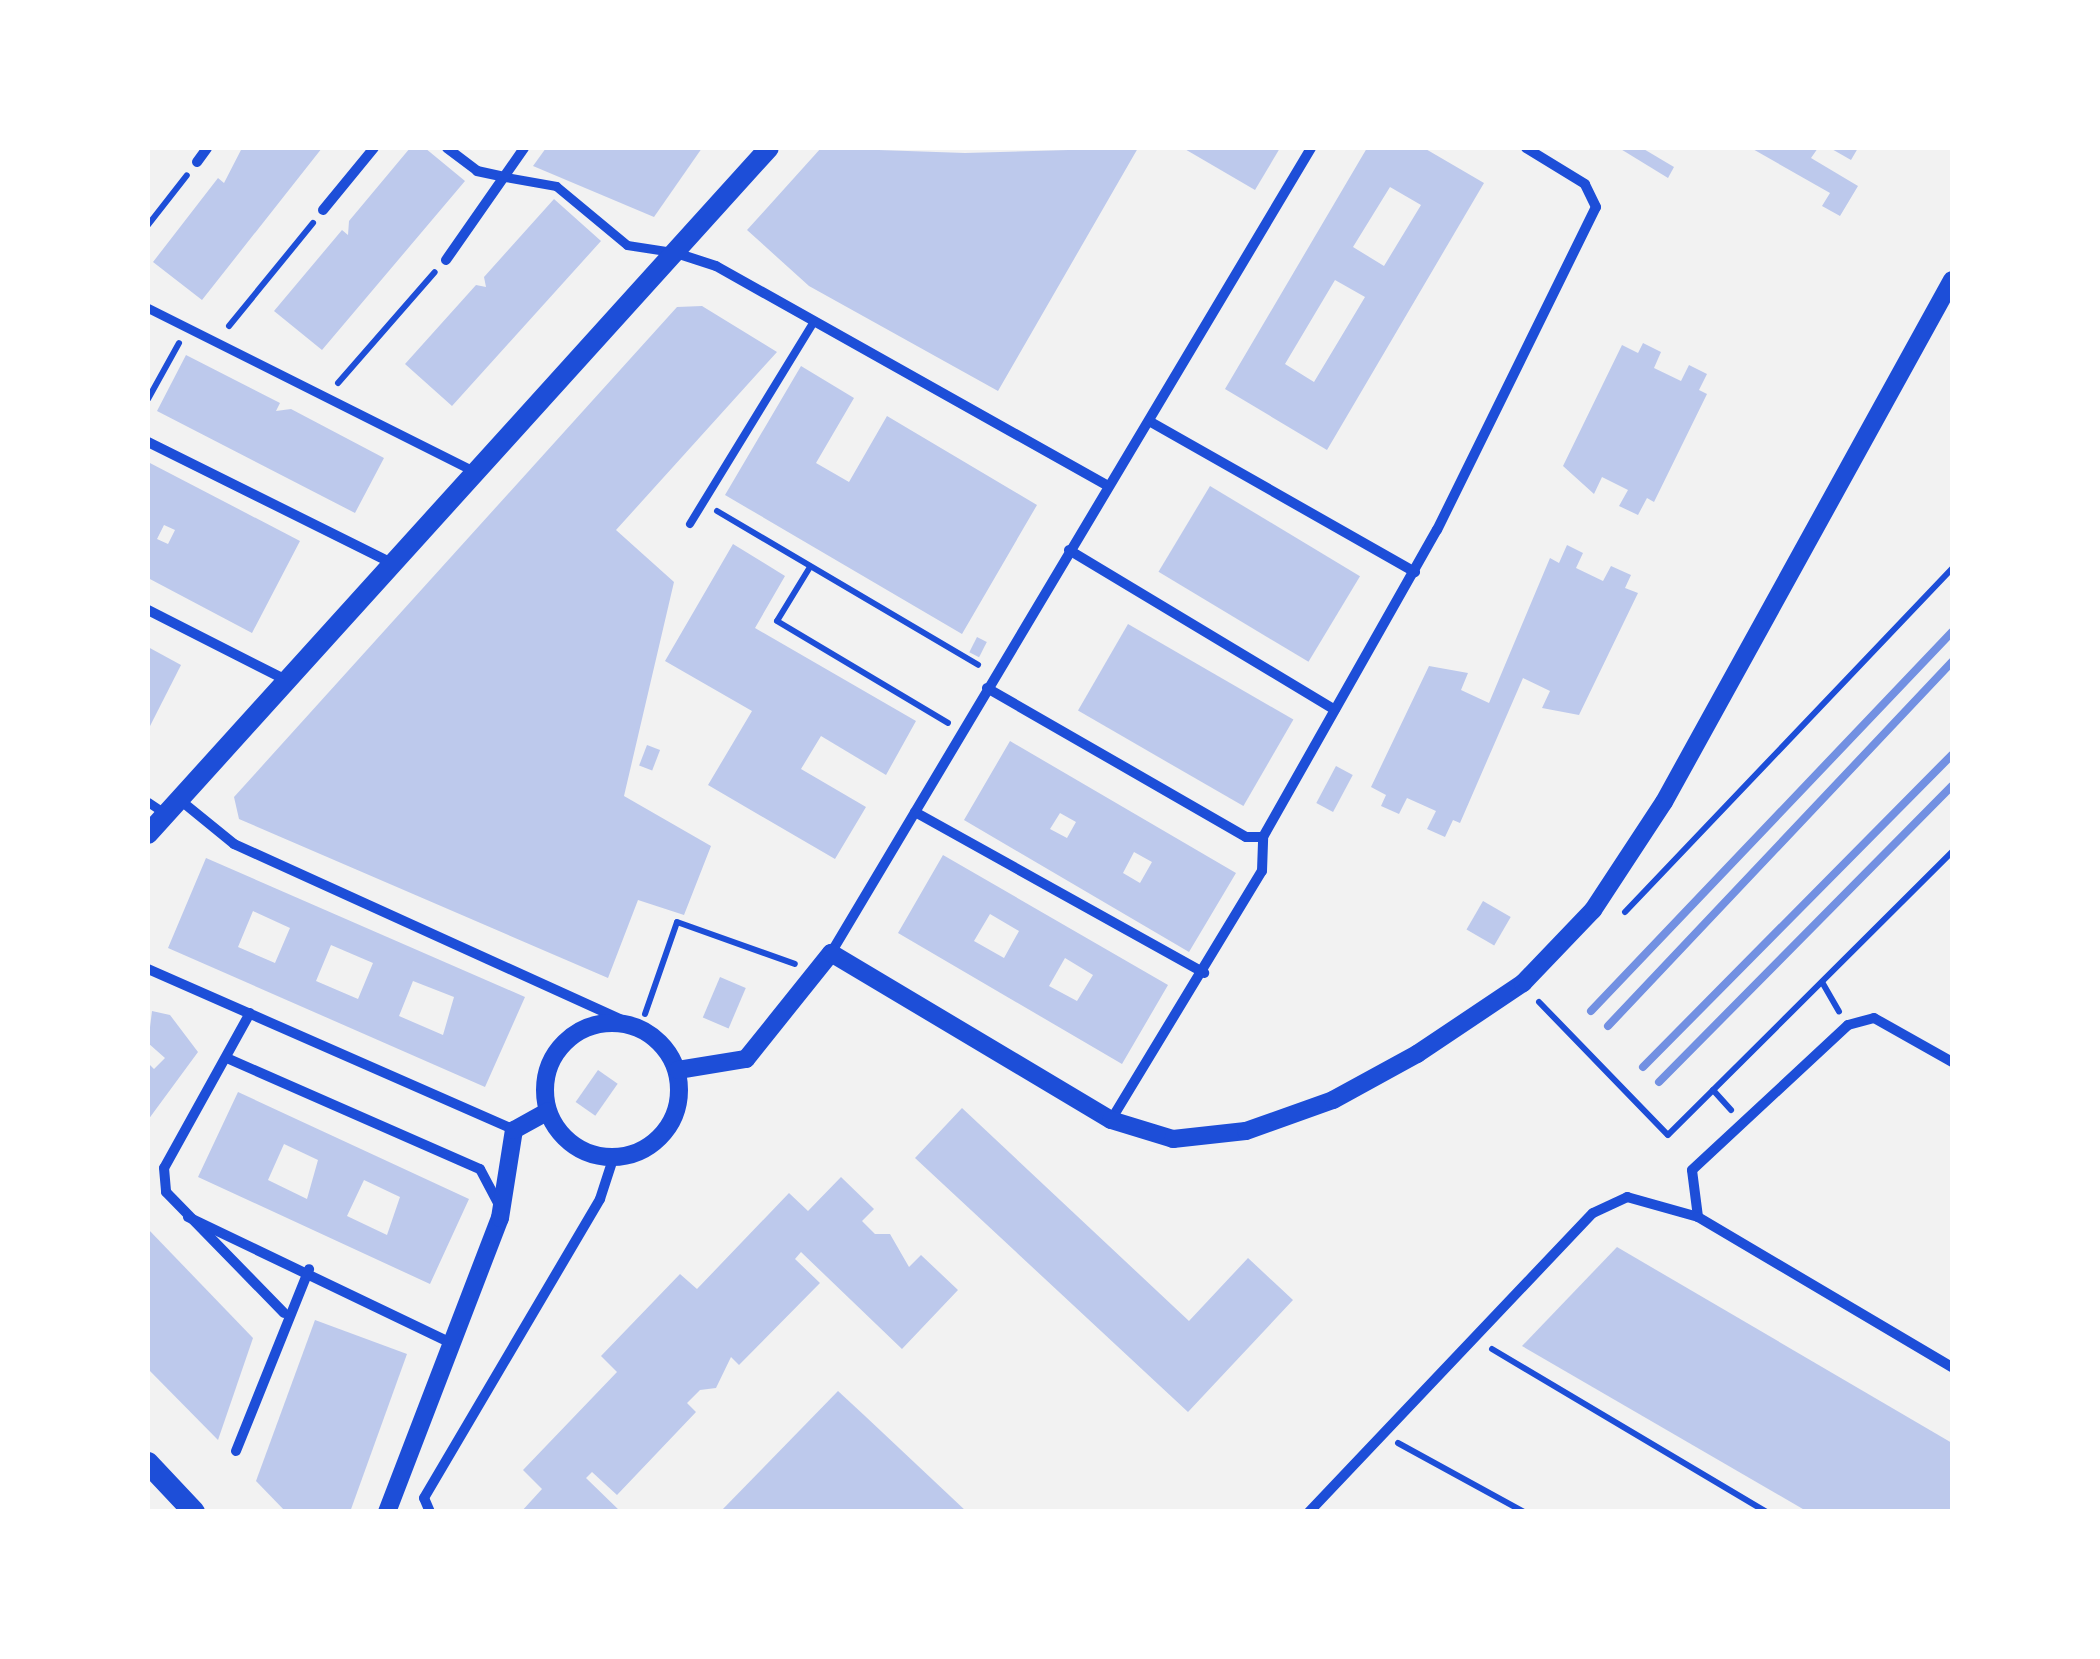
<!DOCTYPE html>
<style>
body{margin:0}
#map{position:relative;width:2100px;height:1659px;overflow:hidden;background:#f2f2f2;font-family:"DM Sans",sans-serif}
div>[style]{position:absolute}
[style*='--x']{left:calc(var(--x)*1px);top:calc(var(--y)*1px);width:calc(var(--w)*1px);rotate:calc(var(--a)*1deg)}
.building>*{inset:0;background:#bdc9ec;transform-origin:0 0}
.path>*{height:6px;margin:-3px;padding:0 3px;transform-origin:3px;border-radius:3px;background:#1d4ed8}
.service>*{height:8px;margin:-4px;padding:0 4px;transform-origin:4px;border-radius:4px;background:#1d4ed8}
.pedestrian>*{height:9px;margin:-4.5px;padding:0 4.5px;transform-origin:4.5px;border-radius:4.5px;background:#1d4ed8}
.minor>*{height:10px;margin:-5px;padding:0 5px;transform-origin:5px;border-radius:5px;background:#1d4ed8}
.tertiary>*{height:18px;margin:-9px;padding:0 9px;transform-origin:9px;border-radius:9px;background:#1d4ed8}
.tertiary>.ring{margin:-9px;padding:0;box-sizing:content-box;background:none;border:18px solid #1d4ed8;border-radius:50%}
.secondary>*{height:20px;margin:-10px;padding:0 10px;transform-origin:10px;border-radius:10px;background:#1d4ed8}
.primary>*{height:22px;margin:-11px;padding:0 11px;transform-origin:11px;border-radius:11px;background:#1d4ed8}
.rail>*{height:8px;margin:-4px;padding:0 4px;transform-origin:4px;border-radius:4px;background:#7290e2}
span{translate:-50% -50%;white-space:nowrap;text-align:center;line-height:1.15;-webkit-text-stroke:10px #fff;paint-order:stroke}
.frame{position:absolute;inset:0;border:150px solid #fff;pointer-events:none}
</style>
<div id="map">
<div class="building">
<div style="clip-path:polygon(242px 148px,322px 148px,202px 300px,153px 262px,218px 178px,224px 183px)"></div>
<div style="clip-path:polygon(410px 148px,425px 148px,465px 181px,322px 350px,274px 311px,342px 230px,348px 235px,349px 221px)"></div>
<div style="clip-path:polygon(546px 148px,702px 148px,654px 217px,533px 166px)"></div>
<div style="clip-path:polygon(821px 148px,965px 153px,1138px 148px,998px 391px,809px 286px,747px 230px)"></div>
<div style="clip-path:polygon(1183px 148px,1280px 148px,1255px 190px)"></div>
<div style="clip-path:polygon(evenodd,1367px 148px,1424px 148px,1484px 183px,1327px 450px,1225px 389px,1367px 148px,1390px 187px,1421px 205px,1384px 266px,1353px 247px,1390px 187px,1367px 148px,1335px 280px,1365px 297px,1314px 382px,1285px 364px,1335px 280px)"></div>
<div style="clip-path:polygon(1619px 148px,1642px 148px,1674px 167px,1668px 178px)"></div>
<div style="clip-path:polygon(1751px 148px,1818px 148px,1811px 158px,1858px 186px,1840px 216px,1822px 206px,1830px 193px)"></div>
<div style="clip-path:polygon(1830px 148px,1858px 148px,1851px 160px)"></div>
<div style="clip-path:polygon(554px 199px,601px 241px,452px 406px,405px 364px,476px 285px,486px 287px,484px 277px)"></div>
<div style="clip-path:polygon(702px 306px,777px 352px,616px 530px,674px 582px,624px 796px,711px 846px,684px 915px,638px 900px,608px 978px,239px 819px,234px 797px,677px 307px)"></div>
<div style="clip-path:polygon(1643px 343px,1661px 352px,1654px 368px,1681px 381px,1689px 365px,1707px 374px,1699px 390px,1707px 394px,1654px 502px,1647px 498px,1638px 515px,1619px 506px,1628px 490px,1602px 477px,1594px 494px,1563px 466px,1622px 345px,1638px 353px)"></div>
<div style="clip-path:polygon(186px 355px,280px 403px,276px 411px,291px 409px,384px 458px,355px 513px,157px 411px)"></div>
<div style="clip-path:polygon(801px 366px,854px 398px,816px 463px,849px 482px,887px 416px,1037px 505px,962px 634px,725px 495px)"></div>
<div style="clip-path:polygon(evenodd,148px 462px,300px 541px,252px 633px,148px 578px,148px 462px,164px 525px,175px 530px,168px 544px,157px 539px,164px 525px)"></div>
<div style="left:1210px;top:486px;width:175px;height:100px;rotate:31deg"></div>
<div style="clip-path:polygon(733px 544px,785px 576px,755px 628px,916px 721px,886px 775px,821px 736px,801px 769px,866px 807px,835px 859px,708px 785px,752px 711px,665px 661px)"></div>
<div style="clip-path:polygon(1567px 545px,1583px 553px,1576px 568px,1603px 581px,1611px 566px,1631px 575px,1625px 588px,1638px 593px,1579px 715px,1542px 708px,1550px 691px,1523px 678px,1460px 823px,1453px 820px,1445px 837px,1427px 829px,1436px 811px,1407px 798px,1399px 814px,1381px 806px,1386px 795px,1371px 787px,1429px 666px,1468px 673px,1461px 690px,1489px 703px,1550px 558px,1559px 563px)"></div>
<div style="left:1128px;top:624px;width:191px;height:100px;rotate:30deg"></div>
<div style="left:977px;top:637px;width:11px;height:17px;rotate:27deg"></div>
<div style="clip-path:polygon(148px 647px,181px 665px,148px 730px)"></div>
<div style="clip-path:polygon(evenodd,1010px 741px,1236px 873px,1189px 952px,964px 820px,1010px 741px,1060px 813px,1076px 822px,1067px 838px,1050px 829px,1060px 813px,1010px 741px,1134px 852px,1152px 862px,1140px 883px,1123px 873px,1134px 852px)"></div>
<div style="left:647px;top:745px;width:14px;height:22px;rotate:21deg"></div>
<div style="left:1336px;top:766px;width:19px;height:42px;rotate:28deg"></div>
<div style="clip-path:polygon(evenodd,943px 855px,1168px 985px,1122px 1064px,898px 933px,943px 855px,990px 914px,1019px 931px,1004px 958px,974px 941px,990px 914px,943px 855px,1065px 958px,1093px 975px,1077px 1001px,1049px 986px,1065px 958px)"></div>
<div style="clip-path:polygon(evenodd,206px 858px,525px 997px,485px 1087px,168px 948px,206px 858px,253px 911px,290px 928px,275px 963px,238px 947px,253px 911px,206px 858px,331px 945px,373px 963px,358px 999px,316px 981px,331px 945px,206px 858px,413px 981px,454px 997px,443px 1035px,399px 1016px,413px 981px)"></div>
<div style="left:1483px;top:901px;width:32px;height:33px;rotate:30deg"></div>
<div style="left:720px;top:977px;width:28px;height:44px;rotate:23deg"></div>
<div style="clip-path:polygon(152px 1011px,170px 1015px,198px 1052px,148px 1120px,148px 1063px,154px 1069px,165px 1058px,148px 1043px)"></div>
<div style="left:598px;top:1070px;width:24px;height:39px;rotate:35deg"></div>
<div style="clip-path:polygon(evenodd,238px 1092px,469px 1199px,430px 1284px,198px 1177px,238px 1092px,284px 1144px,318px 1160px,307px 1199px,268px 1180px,284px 1144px,238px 1092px,364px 1180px,400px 1197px,387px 1235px,347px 1216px,364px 1180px)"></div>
<div style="clip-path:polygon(962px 1108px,1189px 1321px,1248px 1258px,1293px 1300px,1188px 1412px,915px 1158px)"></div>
<div style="clip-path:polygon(841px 1177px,874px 1209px,862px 1221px,875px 1234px,890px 1234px,909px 1267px,921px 1255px,958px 1290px,902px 1349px,801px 1252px,795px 1259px,820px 1283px,739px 1365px,731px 1357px,716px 1388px,700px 1390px,687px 1403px,696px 1412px,617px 1495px,592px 1472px,586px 1478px,621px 1512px,521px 1512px,542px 1489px,523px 1470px,617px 1372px,601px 1356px,680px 1274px,697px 1289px,789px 1193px,808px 1211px)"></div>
<div style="clip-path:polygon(148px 1229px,253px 1338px,218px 1440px,148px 1369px)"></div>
<div style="clip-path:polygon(1617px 1247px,1952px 1443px,1952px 1512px,1808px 1512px,1522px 1346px)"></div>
<div style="clip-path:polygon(315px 1320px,407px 1354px,350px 1512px,286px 1512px,256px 1481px)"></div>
<div style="clip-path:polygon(838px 1391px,865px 1416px,967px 1512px,720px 1512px)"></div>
</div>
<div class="path">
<div style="--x:148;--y:225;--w:63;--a:-52"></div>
<div style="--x:229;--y:326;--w:133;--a:-50.8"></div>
<div style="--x:338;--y:383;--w:147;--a:-48.9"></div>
<div style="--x:148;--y:399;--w:64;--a:-61"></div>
<div style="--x:717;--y:511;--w:303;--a:30.5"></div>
<div style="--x:810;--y:567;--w:63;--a:121.4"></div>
<div style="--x:777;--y:621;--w:199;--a:30.8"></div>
<div style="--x:1625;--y:912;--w:474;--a:-46.4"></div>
<div style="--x:1822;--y:982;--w:34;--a:60"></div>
<div style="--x:1539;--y:1002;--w:185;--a:45.9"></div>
<div style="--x:1668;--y:1135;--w:401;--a:-44.9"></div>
<div style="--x:645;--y:1014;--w:97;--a:-70.8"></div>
<div style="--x:677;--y:922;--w:125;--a:19.6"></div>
<div style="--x:1713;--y:1090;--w:27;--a:48"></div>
<div style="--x:1492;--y:1349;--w:320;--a:30.7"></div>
<div style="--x:1398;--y:1443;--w:144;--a:28.7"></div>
</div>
<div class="service">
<div style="--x:690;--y:524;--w:237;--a:-58.5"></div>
</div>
<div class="pedestrian">
<div style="--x:505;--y:177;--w:52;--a:10"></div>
<div style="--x:556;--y:186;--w:92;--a:39.7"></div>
<div style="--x:627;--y:245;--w:46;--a:8.8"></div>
<div style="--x:148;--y:308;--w:366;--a:26.6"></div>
<div style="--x:148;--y:802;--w:22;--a:34"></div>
</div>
<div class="minor">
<div style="--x:447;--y:148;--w:38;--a:37"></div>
<div style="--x:477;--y:171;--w:29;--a:12"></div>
<div style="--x:197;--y:162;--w:17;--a:-54"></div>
<div style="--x:323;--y:210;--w:80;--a:-50.6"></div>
<div style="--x:676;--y:253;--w:42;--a:18"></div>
<div style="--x:716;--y:266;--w:450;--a:29.3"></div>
<div style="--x:446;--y:260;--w:136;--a:-55.1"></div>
<div style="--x:1149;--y:421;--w:306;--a:29.6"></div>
<div style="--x:148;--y:442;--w:272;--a:26.4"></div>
<div style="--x:1069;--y:550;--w:310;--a:31"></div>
<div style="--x:148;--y:610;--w:157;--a:26.9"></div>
<div style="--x:987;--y:688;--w:299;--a:29.9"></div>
<div style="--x:1246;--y:837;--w:17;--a:0"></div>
<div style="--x:180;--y:800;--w:70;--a:39.2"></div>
<div style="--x:234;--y:844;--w:434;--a:24.4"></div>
<div style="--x:915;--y:812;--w:331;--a:29.1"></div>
<div style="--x:831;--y:953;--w:937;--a:-59.19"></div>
<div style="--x:148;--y:969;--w:400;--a:23.7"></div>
<div style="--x:250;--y:1013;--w:177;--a:119"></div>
<div style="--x:164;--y:1168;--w:24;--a:85"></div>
<div style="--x:166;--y:1192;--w:169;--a:45.7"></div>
<div style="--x:229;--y:1059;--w:274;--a:23.7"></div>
<div style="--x:480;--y:1169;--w:38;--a:62"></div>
<div style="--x:1111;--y:1120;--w:291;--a:-58.8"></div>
<div style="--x:1262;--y:871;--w:34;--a:-88"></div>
<div style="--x:1263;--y:837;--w:353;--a:-60.5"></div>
<div style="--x:1437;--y:530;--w:360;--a:-63.8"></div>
<div style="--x:1596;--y:207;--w:25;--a:-116"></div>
<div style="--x:1585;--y:184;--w:69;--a:-148.6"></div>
<div style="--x:188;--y:1217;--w:289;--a:25.6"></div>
<div style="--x:1698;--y:1217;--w:47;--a:-97.3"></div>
<div style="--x:1692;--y:1170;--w:213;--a:-42.9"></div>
<div style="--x:1848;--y:1025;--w:27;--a:-15"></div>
<div style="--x:1874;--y:1018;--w:90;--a:29.4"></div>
<div style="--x:236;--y:1451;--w:196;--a:-68.1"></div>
<div style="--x:430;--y:1512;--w:15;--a:-113"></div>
<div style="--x:424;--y:1498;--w:347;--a:-59.5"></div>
<div style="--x:600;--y:1199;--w:45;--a:-72"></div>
<div style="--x:1309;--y:1512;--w:412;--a:-46.5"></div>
<div style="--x:1593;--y:1213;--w:38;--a:-25"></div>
<div style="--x:1627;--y:1197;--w:74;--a:15.7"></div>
<div style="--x:1698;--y:1217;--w:295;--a:30.6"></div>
</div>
<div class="tertiary">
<div class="ring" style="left:545px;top:1023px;width:116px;height:116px"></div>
<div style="--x:678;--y:1070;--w:69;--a:-9.2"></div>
<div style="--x:746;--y:1059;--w:136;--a:-51.3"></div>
<div style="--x:831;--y:953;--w:326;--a:30.8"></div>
<div style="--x:1111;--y:1120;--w:65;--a:17"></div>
<div style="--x:1173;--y:1139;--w:73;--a:-6.3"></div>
<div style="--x:1246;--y:1131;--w:92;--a:-19.6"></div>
<div style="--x:1333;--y:1100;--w:96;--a:-28.7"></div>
<div style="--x:1417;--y:1054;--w:128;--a:-33.8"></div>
<div style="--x:1523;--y:983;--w:101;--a:-46.2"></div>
<div style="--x:1593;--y:910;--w:129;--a:-56.7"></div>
<div style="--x:1664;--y:802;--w:596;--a:-61.11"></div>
<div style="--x:387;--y:1512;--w:315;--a:-69"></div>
<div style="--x:500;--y:1218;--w:89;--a:-81"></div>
<div style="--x:514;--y:1130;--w:38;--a:-29"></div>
</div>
<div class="secondary">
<div style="--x:148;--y:834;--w:925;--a:-47.85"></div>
</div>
<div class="primary">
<div style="--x:148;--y:1463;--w:67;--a:46.8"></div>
</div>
<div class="rail">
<div style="--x:1591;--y:1011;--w:523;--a:-46.39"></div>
<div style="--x:1608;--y:1026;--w:501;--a:-46.62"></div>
<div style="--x:1643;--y:1067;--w:439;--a:-45.3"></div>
<div style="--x:1659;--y:1082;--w:416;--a:-45.3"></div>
</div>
<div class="frame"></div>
</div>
